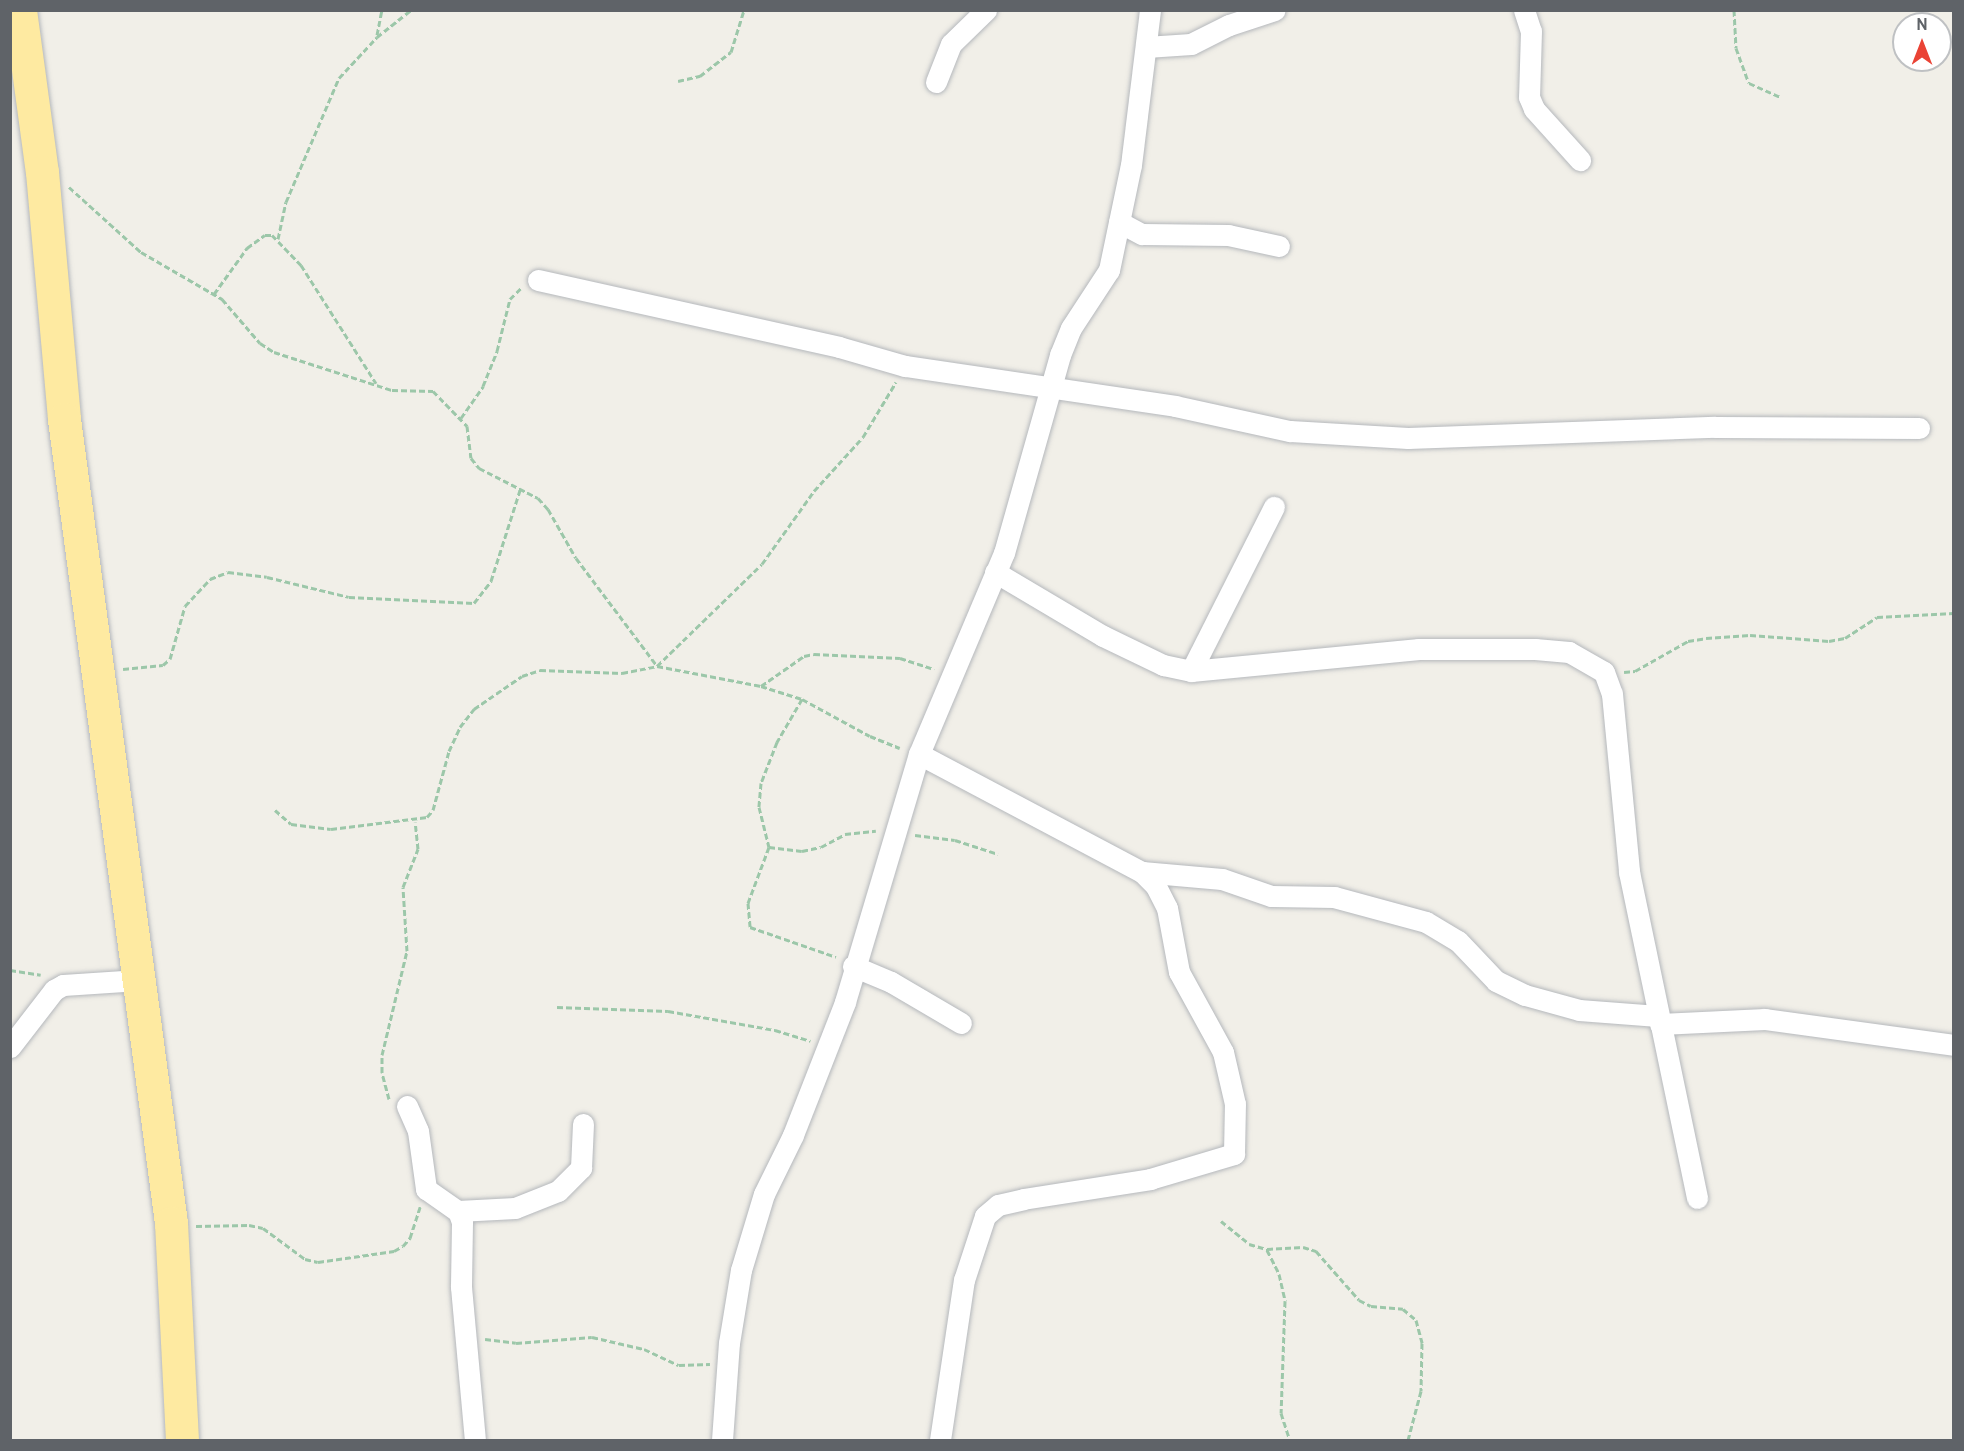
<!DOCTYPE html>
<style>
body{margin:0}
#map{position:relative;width:1964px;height:1451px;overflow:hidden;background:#f1efe8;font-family:Overpass,sans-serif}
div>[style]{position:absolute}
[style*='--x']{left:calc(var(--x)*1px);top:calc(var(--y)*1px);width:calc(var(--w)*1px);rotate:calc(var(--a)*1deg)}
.path>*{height:3px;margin-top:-1.5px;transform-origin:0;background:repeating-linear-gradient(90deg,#9cc7a9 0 6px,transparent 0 9px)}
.roads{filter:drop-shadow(0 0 2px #b5b8bc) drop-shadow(0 0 2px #b5b8bc)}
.minor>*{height:21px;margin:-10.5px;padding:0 10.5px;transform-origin:10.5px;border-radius:10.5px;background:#fff}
.trunk>*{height:33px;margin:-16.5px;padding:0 16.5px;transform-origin:16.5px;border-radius:16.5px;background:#feeaa1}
span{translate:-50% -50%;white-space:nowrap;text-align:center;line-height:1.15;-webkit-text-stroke:6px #fff;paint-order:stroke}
.frame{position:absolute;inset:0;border:12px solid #5f6368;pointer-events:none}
.north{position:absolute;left:1892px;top:12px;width:60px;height:60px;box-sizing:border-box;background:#fff;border:2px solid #bfc1c3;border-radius:50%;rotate:0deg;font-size:16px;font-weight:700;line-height:24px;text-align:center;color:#5f6368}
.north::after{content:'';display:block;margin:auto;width:21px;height:27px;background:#ea4335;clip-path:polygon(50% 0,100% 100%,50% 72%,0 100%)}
</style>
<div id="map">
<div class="path">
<div style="--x:625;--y:10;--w:14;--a:0"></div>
<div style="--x:1734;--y:10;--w:38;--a:87"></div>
<div style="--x:1736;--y:48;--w:37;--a:70"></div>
<div style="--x:1749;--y:83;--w:34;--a:24"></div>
<div style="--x:377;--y:35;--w:25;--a:-79"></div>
<div style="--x:678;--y:81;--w:23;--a:-13"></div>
<div style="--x:700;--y:76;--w:39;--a:-38"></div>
<div style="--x:731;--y:52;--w:44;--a:-72.8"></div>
<div style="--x:69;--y:187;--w:97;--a:42.1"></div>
<div style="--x:141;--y:252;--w:94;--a:30.1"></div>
<div style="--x:222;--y:299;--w:58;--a:49.2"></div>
<div style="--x:260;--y:343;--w:17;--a:33"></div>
<div style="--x:274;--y:352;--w:124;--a:17.9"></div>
<div style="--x:392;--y:390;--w:41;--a:1.4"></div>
<div style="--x:433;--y:391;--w:49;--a:45.8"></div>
<div style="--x:467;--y:426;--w:32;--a:83"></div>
<div style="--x:471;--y:458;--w:13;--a:51"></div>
<div style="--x:479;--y:468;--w:66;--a:27"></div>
<div style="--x:538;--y:498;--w:15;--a:48"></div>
<div style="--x:548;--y:509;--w:56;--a:60.3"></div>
<div style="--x:576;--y:558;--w:135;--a:53.1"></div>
<div style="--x:657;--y:666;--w:146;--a:-44.2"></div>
<div style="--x:762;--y:564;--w:90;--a:-54.5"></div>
<div style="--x:814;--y:491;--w:73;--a:-47.8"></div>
<div style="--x:863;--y:437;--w:64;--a:-59"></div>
<div style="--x:278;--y:239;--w:38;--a:-78"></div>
<div style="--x:286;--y:202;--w:135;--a:-66.9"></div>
<div style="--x:339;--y:78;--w:56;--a:-47.2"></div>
<div style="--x:377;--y:37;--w:43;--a:-38.5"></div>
<div style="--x:214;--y:294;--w:57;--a:-54.3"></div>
<div style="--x:247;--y:248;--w:22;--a:-36"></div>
<div style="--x:265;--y:235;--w:7;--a:0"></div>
<div style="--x:272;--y:235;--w:42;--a:46"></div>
<div style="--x:301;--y:265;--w:140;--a:57.6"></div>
<div style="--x:461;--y:418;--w:39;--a:-55"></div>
<div style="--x:483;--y:386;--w:38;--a:-68"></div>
<div style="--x:497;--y:351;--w:54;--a:-76"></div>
<div style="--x:510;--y:299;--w:16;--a:-45"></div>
<div style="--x:123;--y:669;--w:40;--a:-5.7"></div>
<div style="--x:163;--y:665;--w:9;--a:-41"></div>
<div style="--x:170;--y:659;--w:55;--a:-74.2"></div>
<div style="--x:185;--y:606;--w:37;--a:-47"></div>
<div style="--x:210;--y:579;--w:19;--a:-21"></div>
<div style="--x:228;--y:572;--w:39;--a:7"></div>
<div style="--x:267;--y:577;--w:84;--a:13.7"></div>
<div style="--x:349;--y:597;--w:125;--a:2.7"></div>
<div style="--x:474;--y:603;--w:28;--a:-52"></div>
<div style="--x:491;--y:581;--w:96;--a:-72.3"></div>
<div style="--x:1624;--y:672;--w:11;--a:-5"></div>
<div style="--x:1635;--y:671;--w:61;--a:-29.5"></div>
<div style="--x:1688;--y:641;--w:18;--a:-9"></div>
<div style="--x:1706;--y:638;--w:44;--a:-3.9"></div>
<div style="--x:1750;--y:635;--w:79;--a:4.3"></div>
<div style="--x:1829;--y:641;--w:16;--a:-11"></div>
<div style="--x:1845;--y:638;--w:38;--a:-33"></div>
<div style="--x:1877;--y:617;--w:77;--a:-3"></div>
<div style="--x:761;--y:686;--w:52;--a:-34.9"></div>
<div style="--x:804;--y:656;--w:10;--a:-11"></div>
<div style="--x:814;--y:654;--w:86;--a:2.7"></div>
<div style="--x:900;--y:658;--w:36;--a:18"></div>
<div style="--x:802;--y:699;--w:50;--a:120.2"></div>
<div style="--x:777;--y:742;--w:44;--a:111.3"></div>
<div style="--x:761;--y:783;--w:24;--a:95"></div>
<div style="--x:759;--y:807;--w:41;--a:76"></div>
<div style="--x:769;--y:847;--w:33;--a:7"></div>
<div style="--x:802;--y:851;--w:19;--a:-12"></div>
<div style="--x:821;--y:847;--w:27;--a:-28"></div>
<div style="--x:845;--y:834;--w:31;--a:-6"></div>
<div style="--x:275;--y:810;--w:21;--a:41"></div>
<div style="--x:291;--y:824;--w:40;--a:7.1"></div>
<div style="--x:331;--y:829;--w:97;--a:-7.1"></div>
<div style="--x:427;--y:817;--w:9;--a:-49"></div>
<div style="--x:433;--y:810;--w:61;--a:-74.8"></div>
<div style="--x:449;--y:751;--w:26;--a:-65"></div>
<div style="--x:460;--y:727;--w:23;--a:-52"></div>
<div style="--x:474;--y:709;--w:58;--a:-34.5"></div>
<div style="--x:522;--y:676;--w:19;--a:-18"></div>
<div style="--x:540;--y:670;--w:82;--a:2.1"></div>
<div style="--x:622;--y:673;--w:36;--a:-11"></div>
<div style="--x:657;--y:666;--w:106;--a:10.9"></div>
<div style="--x:761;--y:686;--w:43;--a:17.6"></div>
<div style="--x:802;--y:699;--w:77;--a:28.6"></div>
<div style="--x:870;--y:736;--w:32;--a:22"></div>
<div style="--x:915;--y:835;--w:40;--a:7.1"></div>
<div style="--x:955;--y:840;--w:45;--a:18"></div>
<div style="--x:769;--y:847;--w:60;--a:110.6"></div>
<div style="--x:748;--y:903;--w:24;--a:85"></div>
<div style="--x:750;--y:927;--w:91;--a:19.2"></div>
<div style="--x:10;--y:970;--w:31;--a:9"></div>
<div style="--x:557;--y:1007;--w:111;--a:2.1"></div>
<div style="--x:668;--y:1011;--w:109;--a:10.1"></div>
<div style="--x:775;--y:1030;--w:37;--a:17"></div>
<div style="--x:389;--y:1099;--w:27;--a:-105"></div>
<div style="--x:382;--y:1073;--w:18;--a:-90"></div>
<div style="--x:382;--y:1055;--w:107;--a:-76.5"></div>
<div style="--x:407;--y:951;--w:64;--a:-93.6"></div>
<div style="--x:403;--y:887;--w:41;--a:-68.5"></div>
<div style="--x:418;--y:849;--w:27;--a:-96"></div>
<div style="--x:1221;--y:1221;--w:36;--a:39"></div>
<div style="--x:1249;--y:1244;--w:19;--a:16"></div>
<div style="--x:1267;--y:1249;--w:36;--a:-3"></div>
<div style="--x:1303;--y:1247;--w:14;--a:17"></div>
<div style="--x:1316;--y:1251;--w:65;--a:48.7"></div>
<div style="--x:1359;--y:1300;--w:13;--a:27"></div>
<div style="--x:1371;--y:1306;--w:32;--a:5"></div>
<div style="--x:1403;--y:1309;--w:17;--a:40"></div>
<div style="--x:1416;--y:1320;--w:24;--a:75"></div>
<div style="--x:1422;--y:1343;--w:48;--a:91.2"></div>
<div style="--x:1421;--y:1391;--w:51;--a:104.9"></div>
<div style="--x:196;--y:1226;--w:53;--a:-1.1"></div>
<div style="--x:249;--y:1225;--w:14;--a:12"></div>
<div style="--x:263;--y:1228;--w:52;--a:36.4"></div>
<div style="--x:305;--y:1259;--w:13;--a:13"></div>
<div style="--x:318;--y:1262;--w:77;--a:-8.2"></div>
<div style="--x:394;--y:1251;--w:10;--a:-29"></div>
<div style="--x:403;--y:1246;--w:11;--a:-49"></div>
<div style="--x:410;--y:1238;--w:33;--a:-72"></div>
<div style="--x:1267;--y:1250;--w:27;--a:63"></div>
<div style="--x:1279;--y:1274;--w:28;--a:77"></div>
<div style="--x:1285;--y:1301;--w:112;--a:92"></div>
<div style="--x:1281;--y:1413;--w:28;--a:72"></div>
<div style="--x:485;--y:1339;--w:31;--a:7"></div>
<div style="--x:516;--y:1343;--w:76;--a:-4.5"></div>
<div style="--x:592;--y:1337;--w:53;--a:13"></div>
<div style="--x:644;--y:1349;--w:38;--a:25"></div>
<div style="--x:679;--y:1365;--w:31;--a:-2"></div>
</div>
<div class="roads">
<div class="minor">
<div style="--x:1524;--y:10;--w:22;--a:72"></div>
<div style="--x:1531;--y:31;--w:66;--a:91.7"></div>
<div style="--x:1529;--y:97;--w:13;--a:67"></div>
<div style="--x:1534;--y:109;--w:69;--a:48"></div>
<div style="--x:1146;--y:47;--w:45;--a:-3.8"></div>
<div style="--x:1191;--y:44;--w:42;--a:-26.6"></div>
<div style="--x:1229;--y:25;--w:48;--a:-18.1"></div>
<div style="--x:936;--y:82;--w:41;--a:-68.5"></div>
<div style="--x:951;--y:44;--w:49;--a:-44.2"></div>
<div style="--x:1119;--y:222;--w:26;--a:28"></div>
<div style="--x:1142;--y:234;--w:86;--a:0.7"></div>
<div style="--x:1228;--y:235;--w:52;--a:12.2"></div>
<div style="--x:538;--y:280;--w:308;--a:12.5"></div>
<div style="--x:839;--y:347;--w:69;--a:16.1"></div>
<div style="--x:905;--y:366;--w:273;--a:8.4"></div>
<div style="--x:1175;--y:406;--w:118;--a:12.3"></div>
<div style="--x:1290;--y:431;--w:118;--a:3.4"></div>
<div style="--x:1408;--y:438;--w:307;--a:-2.1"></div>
<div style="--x:1715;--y:427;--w:204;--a:0.3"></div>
<div style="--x:995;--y:572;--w:126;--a:30.7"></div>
<div style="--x:1103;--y:636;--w:67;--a:25.8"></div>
<div style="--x:1163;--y:665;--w:29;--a:12"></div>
<div style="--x:1191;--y:671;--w:229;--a:-5.5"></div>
<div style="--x:1419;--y:649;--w:116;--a:0"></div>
<div style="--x:1535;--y:649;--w:34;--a:5"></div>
<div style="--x:1569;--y:652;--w:40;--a:29.7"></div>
<div style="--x:1604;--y:672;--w:23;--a:70"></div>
<div style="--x:1612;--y:694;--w:179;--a:84.5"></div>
<div style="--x:1629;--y:872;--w:333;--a:78.2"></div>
<div style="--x:1191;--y:671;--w:184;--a:-63.2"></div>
<div style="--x:919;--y:754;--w:252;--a:27.9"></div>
<div style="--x:1142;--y:872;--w:80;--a:5"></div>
<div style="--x:1222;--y:879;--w:52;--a:19.1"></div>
<div style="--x:1271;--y:896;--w:63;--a:0.9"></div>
<div style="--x:1334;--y:897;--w:95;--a:15.2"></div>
<div style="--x:1426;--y:922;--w:37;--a:31"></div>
<div style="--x:1458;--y:941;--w:55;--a:46.5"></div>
<div style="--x:1496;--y:981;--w:32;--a:26"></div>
<div style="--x:1525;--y:995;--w:56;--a:15.5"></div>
<div style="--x:1579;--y:1010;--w:79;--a:4.3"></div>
<div style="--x:853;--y:966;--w:41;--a:22.8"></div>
<div style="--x:891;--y:982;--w:81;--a:30.4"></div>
<div style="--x:1660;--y:1024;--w:105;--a:-2.7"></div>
<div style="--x:1765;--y:1019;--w:191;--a:7.8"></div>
<div style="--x:10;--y:1047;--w:72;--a:-52.3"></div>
<div style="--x:54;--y:990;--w:10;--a:-29"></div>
<div style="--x:63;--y:985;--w:76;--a:-3.8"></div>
<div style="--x:407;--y:1106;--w:27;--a:66"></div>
<div style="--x:418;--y:1131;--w:59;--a:82.1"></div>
<div style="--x:426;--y:1189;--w:39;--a:35"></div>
<div style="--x:458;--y:1211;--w:12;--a:70"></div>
<div style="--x:462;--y:1222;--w:65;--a:90.9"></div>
<div style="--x:461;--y:1287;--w:154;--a:84.8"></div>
<div style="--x:458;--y:1211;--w:57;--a:-3"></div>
<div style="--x:515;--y:1208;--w:46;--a:-21.6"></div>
<div style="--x:558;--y:1191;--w:33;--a:-45"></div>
<div style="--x:581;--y:1168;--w:44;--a:-87.4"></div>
<div style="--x:722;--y:1440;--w:97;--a:-85.9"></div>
<div style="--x:729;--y:1343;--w:74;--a:-80.7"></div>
<div style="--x:741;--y:1270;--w:79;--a:-73.2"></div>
<div style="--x:764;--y:1194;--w:66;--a:-63.8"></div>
<div style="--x:793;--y:1135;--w:143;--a:-68.6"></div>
<div style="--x:845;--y:1002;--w:259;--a:-73.4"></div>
<div style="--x:919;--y:754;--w:218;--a:-67.1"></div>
<div style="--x:1004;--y:553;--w:206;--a:-74.2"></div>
<div style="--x:1060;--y:355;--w:29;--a:-68"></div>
<div style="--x:1071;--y:328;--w:69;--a:-56.8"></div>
<div style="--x:1109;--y:270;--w:107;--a:-78.2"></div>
<div style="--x:1131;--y:165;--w:156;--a:-83"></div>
<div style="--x:940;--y:1440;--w:162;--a:-81.5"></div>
<div style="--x:964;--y:1280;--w:67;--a:-71.8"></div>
<div style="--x:985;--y:1216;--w:17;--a:-40"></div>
<div style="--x:998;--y:1205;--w:26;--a:-13"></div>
<div style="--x:1023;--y:1199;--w:129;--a:-8.9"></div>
<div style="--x:1150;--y:1179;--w:88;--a:-16.6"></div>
<div style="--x:1234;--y:1154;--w:50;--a:-88.9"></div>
<div style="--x:1235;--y:1104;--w:53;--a:-103"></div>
<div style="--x:1223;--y:1052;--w:91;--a:-118.8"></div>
<div style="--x:1179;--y:972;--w:65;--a:-100.6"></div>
<div style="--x:1167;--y:908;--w:25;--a:-117"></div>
<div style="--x:1156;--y:886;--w:20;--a:-135"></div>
</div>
<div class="trunk">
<div style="--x:20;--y:10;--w:163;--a:82.3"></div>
<div style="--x:42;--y:172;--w:248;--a:84.9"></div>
<div style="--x:64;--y:419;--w:811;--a:82.42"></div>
<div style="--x:171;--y:1223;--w:217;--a:87.1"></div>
</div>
</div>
<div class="frame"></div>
<div class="north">N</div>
</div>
